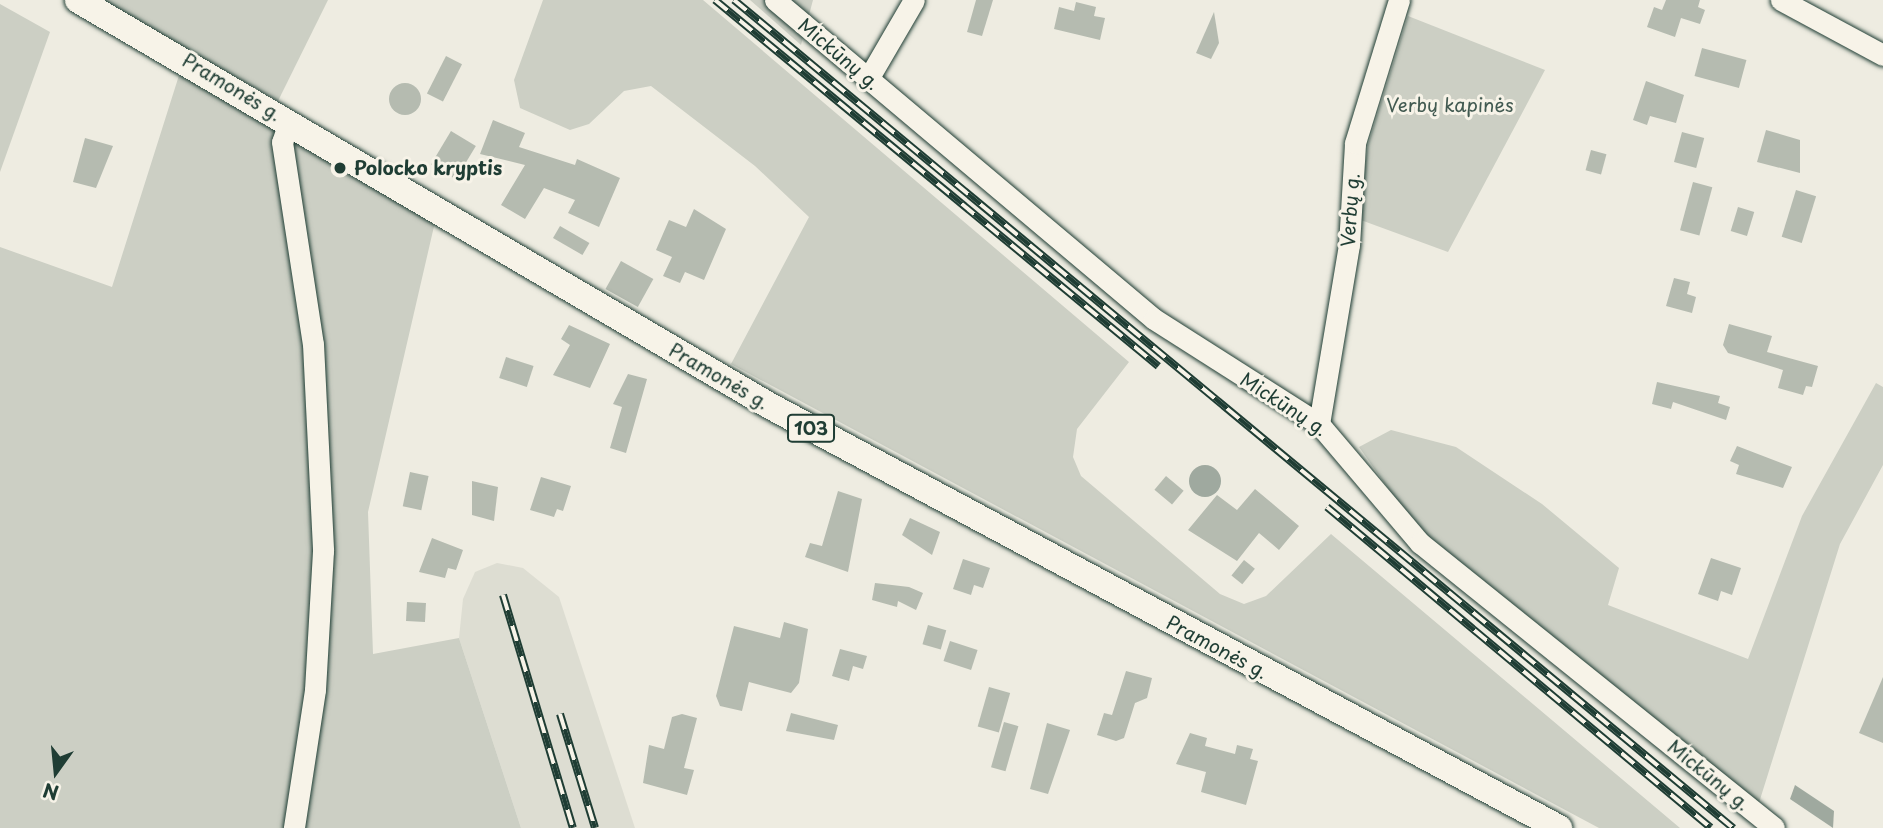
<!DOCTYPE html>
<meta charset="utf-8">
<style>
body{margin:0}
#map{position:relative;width:1883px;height:828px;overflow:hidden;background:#eeece1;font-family:"Playpen Sans",sans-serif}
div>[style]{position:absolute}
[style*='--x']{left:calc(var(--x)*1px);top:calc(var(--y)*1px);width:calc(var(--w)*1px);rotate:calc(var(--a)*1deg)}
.built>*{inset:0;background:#ddddd2}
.green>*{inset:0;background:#cccfc4}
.water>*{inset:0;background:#9fa99f}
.round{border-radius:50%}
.building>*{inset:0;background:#b5bbb0;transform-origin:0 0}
.roads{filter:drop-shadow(0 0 2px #1f3d34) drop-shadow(0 0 2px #1f3d34)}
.minor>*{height:21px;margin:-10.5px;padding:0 10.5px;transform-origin:10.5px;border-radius:10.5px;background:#f7f3e8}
.major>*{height:26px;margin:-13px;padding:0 13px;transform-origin:13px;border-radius:13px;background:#f7f3e8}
.rail>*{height:8px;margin-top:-4px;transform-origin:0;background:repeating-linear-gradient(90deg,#f7f3e8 0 16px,#1f3d34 0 32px);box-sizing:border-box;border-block:2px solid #1f3d34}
.dots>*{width:19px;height:19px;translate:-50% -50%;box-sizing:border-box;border:4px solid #f7f3e8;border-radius:50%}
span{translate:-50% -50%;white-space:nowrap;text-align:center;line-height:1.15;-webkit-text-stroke:6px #f7f3e8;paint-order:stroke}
.shield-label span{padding:2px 5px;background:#f7f3e8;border:2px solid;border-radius:5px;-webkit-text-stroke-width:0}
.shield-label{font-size:18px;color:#1f3d34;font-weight:700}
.street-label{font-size:19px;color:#1f3d34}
.park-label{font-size:19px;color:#425a51}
.poi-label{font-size:19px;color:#1f3d34;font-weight:700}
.left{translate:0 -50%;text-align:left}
.north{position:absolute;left:21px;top:737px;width:70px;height:70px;-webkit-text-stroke:5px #f7f3e8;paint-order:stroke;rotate:195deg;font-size:19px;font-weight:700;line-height:28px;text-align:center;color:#1f3d34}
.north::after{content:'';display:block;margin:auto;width:24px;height:32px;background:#1f3d34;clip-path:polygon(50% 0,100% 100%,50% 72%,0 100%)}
</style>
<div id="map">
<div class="built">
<div style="clip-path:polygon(497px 563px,523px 568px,559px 597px,635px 828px,521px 828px,459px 638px,463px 599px,475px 572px)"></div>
</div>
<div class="green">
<div style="clip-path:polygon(99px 0,328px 0,278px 101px)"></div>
<div style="clip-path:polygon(543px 0,703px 0,1129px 362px,1077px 429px,1073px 457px,1081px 476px,1220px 594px,1244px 604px,1266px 596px,1331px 534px,1680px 828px,1599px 828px,731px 364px,809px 217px,755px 166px,651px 86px,624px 91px,589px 124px,570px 130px,520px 108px,514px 80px)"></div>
<div style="clip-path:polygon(750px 0,813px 0,801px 45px)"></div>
<div style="clip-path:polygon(0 4px,50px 32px,0 172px)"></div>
<div style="clip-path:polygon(1408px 16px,1545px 70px,1448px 252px,1358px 219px,1368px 145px)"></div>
<div style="clip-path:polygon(181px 69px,435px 222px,368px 512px,373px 654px,459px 638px,521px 828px,0 828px,0 247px,112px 287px)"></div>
<div style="clip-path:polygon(1876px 383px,1883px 387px,1883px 465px,1840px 544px,1758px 806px,1451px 557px,1412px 522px,1359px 447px,1391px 430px,1456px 447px,1542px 504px,1619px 568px,1608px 605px,1748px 659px,1802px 516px)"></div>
</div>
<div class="water">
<div class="round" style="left:1189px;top:465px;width:32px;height:32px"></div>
<div style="clip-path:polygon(1795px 785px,1834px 811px,1833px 828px,1790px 799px)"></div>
</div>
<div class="building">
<div style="clip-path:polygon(976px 0,993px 0,982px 36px,967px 32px)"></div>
<div style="clip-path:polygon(1666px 0,1700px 0,1698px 7px,1705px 10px,1700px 24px,1681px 18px,1675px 37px,1647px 27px,1654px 7px,1662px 10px)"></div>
<div style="clip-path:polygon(1076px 2px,1096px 7px,1094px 16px,1105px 18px,1100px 40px,1054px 29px,1059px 7px,1074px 11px)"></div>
<div style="clip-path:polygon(1214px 12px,1219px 43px,1211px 59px,1196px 53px)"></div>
<div style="left:1702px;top:48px;width:46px;height:29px;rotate:15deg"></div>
<div style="left:446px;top:56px;width:18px;height:42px;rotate:27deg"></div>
<div style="clip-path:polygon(1646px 81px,1684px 95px,1676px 123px,1650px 116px,1647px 125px,1633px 120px)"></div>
<div class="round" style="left:389px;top:83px;width:32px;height:32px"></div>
<div style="clip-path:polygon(493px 120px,525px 133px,519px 147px,575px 165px,577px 159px,620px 178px,599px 227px,568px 213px,575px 200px,544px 188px,525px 219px,501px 205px,525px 165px,480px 154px)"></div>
<div style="clip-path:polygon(1766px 130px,1800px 140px,1800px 173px,1757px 162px)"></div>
<div style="left:451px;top:131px;width:29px;height:39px;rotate:31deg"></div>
<div style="left:1682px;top:132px;width:23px;height:31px;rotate:15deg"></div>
<div style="clip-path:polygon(85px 138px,113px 146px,96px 188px,73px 182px)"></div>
<div style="left:1591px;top:150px;width:16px;height:21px;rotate:15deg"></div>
<div style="left:1693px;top:182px;width:20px;height:50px;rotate:15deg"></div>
<div style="left:1796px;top:190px;width:21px;height:49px;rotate:17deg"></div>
<div style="left:1738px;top:207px;width:17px;height:25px;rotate:17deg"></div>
<div style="clip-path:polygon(694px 209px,726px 229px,704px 280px,685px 272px,680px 283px,663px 276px,672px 257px,656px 250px,669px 220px,686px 227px)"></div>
<div style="left:560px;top:226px;width:34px;height:14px;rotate:30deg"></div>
<div style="left:621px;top:261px;width:37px;height:32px;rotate:29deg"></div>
<div style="clip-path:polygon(1674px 278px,1690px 282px,1687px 294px,1696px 297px,1692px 313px,1666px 306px)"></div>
<div style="clip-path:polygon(1729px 324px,1772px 336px,1767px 352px,1818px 366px,1812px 387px,1806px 386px,1803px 395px,1778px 388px,1783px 370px,1728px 353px,1723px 345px)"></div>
<div style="clip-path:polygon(569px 325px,610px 344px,590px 388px,553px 375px,570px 345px,561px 339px)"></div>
<div style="left:506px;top:357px;width:29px;height:22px;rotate:18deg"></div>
<div style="clip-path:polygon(628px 374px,647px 379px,626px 453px,610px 448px,622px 407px,613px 404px)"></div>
<div style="clip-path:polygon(1657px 382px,1720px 396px,1718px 403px,1730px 407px,1726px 420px,1673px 402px,1671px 409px,1652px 404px)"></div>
<div style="clip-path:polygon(1737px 446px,1792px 467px,1783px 488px,1736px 474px,1739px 465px,1730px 461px)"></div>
<div style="left:410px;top:472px;width:19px;height:35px;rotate:12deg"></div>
<div style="left:1166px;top:476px;width:23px;height:18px;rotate:40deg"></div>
<div style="clip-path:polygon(541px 477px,571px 486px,563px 511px,557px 509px,554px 517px,530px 510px)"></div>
<div style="clip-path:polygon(472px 481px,498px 487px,494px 521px,472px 515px)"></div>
<div style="clip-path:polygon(1255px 489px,1299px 526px,1279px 550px,1259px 533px,1237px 561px,1188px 530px,1217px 495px,1237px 510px)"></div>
<div style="clip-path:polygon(838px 491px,862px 499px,848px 572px,805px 557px,810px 543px,822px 546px)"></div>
<div style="clip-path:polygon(910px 518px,940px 532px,932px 555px,902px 535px)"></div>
<div style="clip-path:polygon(432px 538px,463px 550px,456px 570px,448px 568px,445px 578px,419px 572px)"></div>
<div style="clip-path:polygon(1711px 558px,1741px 568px,1732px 595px,1721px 591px,1718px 601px,1698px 594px)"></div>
<div style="clip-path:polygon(963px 559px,990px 568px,983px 588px,974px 585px,971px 595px,953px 589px)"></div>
<div style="left:1244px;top:560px;width:14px;height:20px;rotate:39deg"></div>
<div style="clip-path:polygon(875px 583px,909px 587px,923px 593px,916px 610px,898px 601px,897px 607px,872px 600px)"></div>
<div style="left:407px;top:602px;width:19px;height:19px;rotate:3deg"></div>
<div style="clip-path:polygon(784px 622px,808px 629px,799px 683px,791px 693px,749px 682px,742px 711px,720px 706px,716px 696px,734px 626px,780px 638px)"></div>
<div style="left:928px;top:625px;width:19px;height:20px;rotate:16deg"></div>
<div style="left:950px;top:641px;width:29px;height:21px;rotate:18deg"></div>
<div style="clip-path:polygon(840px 649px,867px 656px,863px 669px,853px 666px,849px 681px,832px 676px)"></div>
<div style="clip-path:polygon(1126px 671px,1152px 678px,1147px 698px,1135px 703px,1124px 738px,1116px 741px,1097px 735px,1104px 713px,1112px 715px)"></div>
<div style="clip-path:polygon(1883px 677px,1883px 743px,1859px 733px)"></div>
<div style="left:989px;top:687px;width:22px;height:41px;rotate:16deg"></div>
<div style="clip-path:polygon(791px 713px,838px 725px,834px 740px,786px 731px)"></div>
<div style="clip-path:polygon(682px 714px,697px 718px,684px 768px,694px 770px,687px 795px,643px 783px,649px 745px,664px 749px,672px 717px)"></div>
<div style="left:1004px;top:722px;width:15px;height:47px;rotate:16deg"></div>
<div style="clip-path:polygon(1047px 723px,1070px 730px,1048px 794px,1030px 789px)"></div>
<div style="clip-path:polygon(1190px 733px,1207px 738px,1205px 746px,1235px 754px,1237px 745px,1253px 749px,1250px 759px,1258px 761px,1246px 805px,1201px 792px,1206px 772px,1176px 764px)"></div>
</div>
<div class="roads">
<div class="minor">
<div style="--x:775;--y:0;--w:495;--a:40.1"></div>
<div style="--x:1154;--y:319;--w:196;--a:32.5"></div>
<div style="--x:1319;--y:424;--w:156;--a:49.7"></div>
<div style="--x:1420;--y:543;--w:454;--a:38.8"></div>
<div style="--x:1781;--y:0;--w:116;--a:28.3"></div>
<div style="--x:868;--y:79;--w:91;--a:-59.8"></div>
<div style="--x:289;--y:122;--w:21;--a:109"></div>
<div style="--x:282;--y:142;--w:204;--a:81.3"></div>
<div style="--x:313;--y:344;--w:207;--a:87.2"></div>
<div style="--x:323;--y:551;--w:139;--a:93.3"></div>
<div style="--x:315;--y:690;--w:140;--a:98.7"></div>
<div style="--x:1319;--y:424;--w:181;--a:-80.5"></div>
<div style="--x:1349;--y:245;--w:102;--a:-86.6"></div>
<div style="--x:1355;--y:143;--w:150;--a:-72.9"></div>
</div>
<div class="major">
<div style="--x:78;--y:0;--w:802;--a:30.4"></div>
<div style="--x:770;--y:406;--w:895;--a:28.14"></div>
</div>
</div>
<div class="rail">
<div style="--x:715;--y:0;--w:575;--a:39.56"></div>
<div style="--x:734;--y:0;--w:1298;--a:39.65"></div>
<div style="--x:1327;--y:507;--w:500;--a:39.89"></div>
<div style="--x:503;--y:595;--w:243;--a:73.3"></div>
<div style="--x:560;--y:714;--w:119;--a:72.9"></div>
</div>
<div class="dots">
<div style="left:340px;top:168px;background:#1f3d34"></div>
</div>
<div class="shield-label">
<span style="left:811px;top:428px">103</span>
</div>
<div class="street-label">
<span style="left:839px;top:54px;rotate:40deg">Mickūnų g.</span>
<span style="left:232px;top:87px;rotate:31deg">Pramonės g.</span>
<span style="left:1350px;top:210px;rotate:-86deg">Verbų g.</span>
<span style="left:719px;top:376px;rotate:30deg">Pramonės g.</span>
<span style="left:1284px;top:404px;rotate:33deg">Mickūnų g.</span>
<span style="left:1217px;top:647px;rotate:28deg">Pramonės g.</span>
<span style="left:1709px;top:775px;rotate:39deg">Mickūnų g.</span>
</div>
<div class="park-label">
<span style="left:1450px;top:105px">Verbų kapinės</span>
</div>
<div class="poi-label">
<span class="left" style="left:354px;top:168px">Polocko kryptis</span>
</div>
<div class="north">N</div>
</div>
